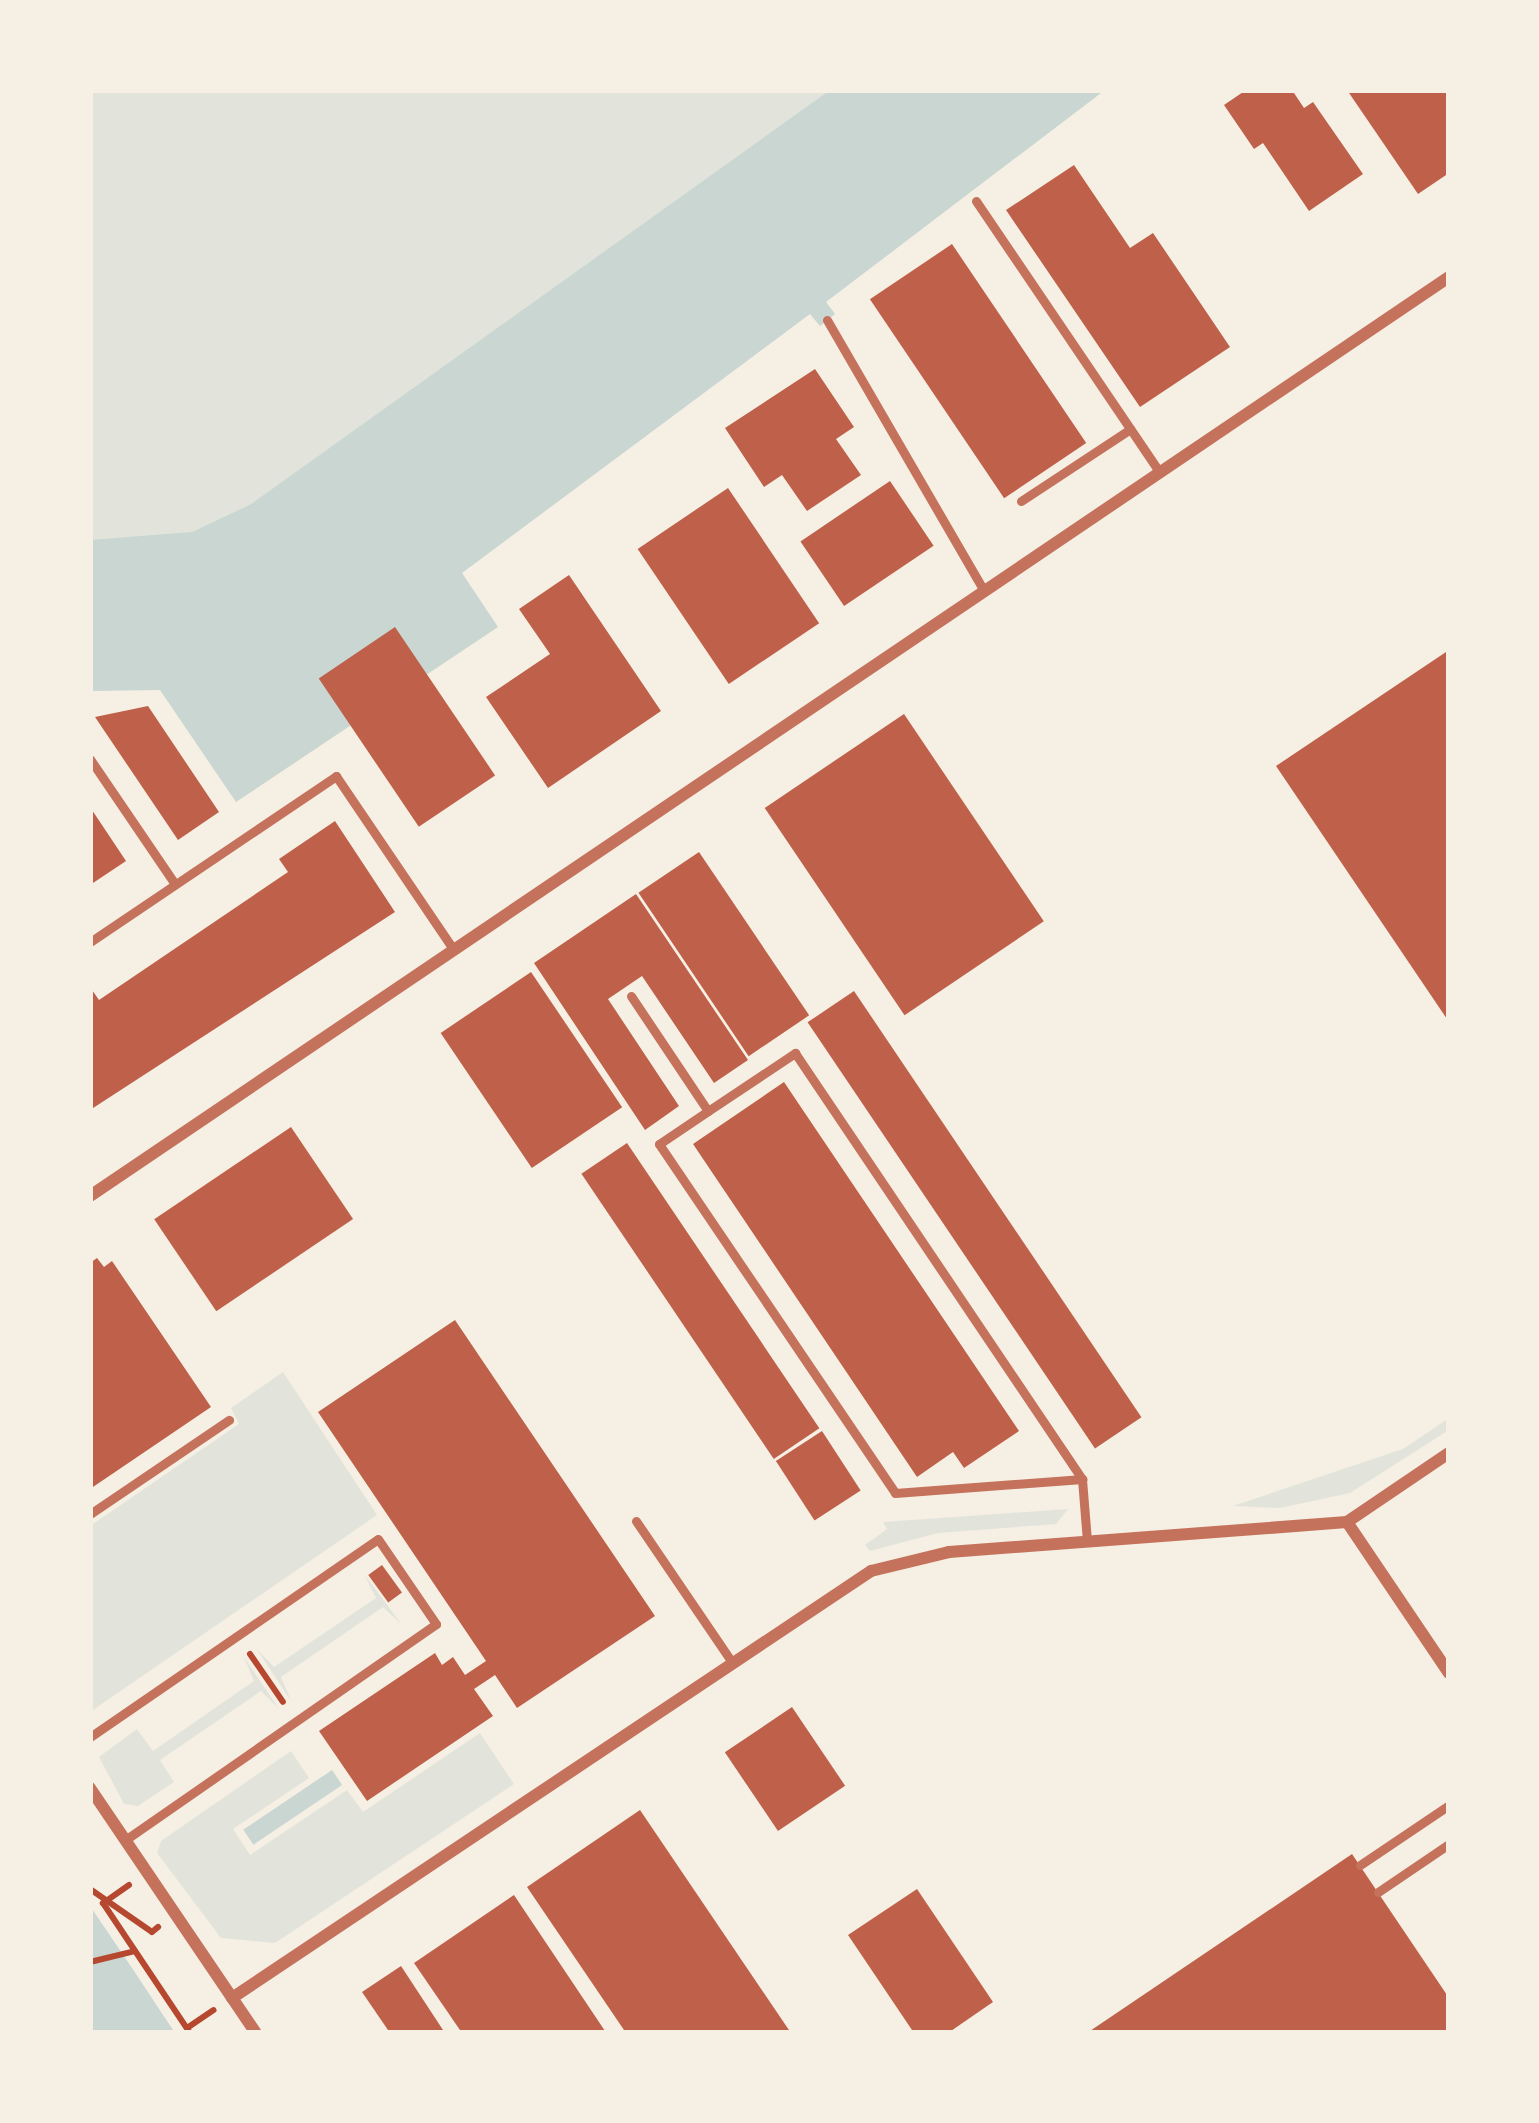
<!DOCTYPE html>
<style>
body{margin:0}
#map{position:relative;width:1539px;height:2123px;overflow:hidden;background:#f6efe4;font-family:Quicksand,sans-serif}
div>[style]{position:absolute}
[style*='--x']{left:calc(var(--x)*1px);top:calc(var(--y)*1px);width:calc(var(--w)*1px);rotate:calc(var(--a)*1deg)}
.green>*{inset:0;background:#e2e4dc}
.water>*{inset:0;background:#c9d6d2;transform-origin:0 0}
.building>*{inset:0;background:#bf614a;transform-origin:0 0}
.path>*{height:6px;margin:-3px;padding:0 3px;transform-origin:3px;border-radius:3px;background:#b5482f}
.service>*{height:9px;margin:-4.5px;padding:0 4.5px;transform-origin:4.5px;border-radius:4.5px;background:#c5725c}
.minor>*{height:12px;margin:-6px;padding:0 6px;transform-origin:6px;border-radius:6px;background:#c5725c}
span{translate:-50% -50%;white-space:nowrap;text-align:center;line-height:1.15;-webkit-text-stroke:12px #f6efe4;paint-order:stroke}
.frame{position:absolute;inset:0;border:93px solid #f6efe4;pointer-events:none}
</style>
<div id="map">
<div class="green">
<div style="clip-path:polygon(90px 90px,830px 90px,251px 504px,192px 532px,137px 541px,90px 540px)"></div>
<div style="clip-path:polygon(283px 1372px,377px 1515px,90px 1712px,90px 1526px,239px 1424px,231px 1408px)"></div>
<div style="clip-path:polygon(1449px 1418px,1449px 1430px,1350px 1493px,1280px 1508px,1233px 1506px,1403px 1449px)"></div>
<div style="clip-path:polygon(1068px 1509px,1056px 1524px,938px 1533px,870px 1551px,865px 1545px,887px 1529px,883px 1522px)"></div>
<div style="clip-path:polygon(364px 1574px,402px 1625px,383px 1607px,281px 1677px,291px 1701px,256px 1648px,274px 1667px,376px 1598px)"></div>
<div style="clip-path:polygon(244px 1657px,279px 1709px,261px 1691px,160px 1760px,174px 1782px,138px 1806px,124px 1804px,99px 1757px,137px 1729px,153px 1751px,254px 1681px)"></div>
<div style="clip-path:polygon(480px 1733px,514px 1784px,275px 1943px,221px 1938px,157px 1853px,161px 1841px,291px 1751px,309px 1778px,233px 1829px,250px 1855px,347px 1790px,363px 1812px)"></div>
</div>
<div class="water">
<div style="clip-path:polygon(830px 90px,1105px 90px,826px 302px,835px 314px,820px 326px,810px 314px,462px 573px,498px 627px,236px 802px,160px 690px,90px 691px,90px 540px,192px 532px,251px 504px)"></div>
<div style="left:332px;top:1770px;width:18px;height:107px;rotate:56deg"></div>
<div style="clip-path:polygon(90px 1906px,128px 1962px,175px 2033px,90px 2033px)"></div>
</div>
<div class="building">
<div style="clip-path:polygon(1246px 90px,1292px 90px,1304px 108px,1313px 102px,1363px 174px,1309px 211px,1263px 143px,1254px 149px,1224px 105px)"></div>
<div style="clip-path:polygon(1347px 90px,1449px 90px,1449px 173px,1418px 194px)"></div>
<div style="clip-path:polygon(1074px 165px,1130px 248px,1153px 233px,1230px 347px,1140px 407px,1006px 210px)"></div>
<div style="left:952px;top:244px;width:240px;height:99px;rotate:56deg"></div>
<div style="clip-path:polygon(815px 369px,854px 427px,836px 439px,861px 475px,807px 511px,782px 475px,764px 487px,725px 428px)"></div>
<div style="left:890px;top:481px;width:78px;height:108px;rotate:56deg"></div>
<div style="left:728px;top:488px;width:163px;height:109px;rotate:56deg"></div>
<div style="clip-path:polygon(569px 575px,661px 711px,548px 788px,486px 697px,550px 654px,519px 609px)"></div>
<div style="left:395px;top:627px;width:179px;height:92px;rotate:56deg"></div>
<div style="clip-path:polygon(1449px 650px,1449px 1022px,1276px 766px)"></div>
<div style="clip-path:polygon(148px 706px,219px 812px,178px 840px,95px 717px)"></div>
<div style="left:904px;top:714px;width:250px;height:168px;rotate:56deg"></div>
<div style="clip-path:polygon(90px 807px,126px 861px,90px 885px)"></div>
<div style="clip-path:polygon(335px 821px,395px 912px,90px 1110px,90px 987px,99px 1000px,288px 872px,279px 859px)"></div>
<div style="left:699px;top:852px;width:197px;height:73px;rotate:56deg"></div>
<div style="clip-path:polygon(636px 894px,748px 1060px,714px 1083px,642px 976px,608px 999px,679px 1106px,645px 1130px,534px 963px)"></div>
<div style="left:531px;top:972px;width:163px;height:109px;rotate:56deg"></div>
<div style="left:854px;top:991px;width:514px;height:56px;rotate:56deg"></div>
<div style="clip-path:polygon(784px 1082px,1019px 1431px,964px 1468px,953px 1452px,917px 1477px,693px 1144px)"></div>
<div style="left:291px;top:1127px;width:111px;height:165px;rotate:56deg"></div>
<div style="left:627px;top:1143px;width:344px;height:55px;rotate:56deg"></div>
<div style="clip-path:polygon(97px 1258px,104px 1267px,112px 1261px,211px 1407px,90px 1489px,90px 1263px)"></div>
<div style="clip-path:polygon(455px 1320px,655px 1616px,517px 1708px,495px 1675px,474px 1689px,493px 1716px,367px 1801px,319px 1731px,435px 1653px,442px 1665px,453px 1657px,465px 1675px,486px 1661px,318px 1412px)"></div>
<div style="left:822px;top:1431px;width:71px;height:55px;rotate:57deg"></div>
<div style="left:382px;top:1565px;width:34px;height:17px;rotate:54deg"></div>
<div style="left:792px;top:1707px;width:95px;height:81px;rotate:56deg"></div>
<div style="clip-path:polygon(640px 1810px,791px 2033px,626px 2033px,527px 1887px)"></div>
<div style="clip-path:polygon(1352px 1854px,1449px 1998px,1449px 2033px,1087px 2033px)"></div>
<div style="clip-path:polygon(917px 1889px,993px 2002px,948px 2033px,914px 2033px,848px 1935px)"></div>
<div style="clip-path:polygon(514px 1895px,605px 2031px,602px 2033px,462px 2033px,414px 1963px)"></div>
<div style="clip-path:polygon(401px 1966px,445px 2033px,390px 2033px,362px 1992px)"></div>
</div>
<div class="path">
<div style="--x:250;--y:1654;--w:58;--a:55.5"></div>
<div style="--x:129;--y:1885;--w:32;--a:145"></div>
<div style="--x:103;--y:1903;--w:156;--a:56.2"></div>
<div style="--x:90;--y:1889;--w:75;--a:34.7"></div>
<div style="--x:152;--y:1932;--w:8;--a:-40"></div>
<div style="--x:90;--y:1962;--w:46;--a:-13.7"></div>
<div style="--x:187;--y:2028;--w:32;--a:-34"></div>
</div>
<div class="service">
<div style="--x:976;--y:201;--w:328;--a:55.9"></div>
<div style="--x:827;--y:320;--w:313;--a:59.9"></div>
<div style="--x:1021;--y:501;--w:131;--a:-33.4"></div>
<div style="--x:90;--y:759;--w:151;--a:55.8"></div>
<div style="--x:90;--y:942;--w:297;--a:-34"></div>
<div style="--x:336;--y:776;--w:210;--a:55.9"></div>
<div style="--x:631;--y:996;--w:138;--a:56.2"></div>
<div style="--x:708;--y:1111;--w:59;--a:146"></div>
<div style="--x:659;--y:1144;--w:421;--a:55.9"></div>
<div style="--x:895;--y:1493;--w:188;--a:-4.3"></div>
<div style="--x:708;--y:1111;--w:105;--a:-33.7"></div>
<div style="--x:795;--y:1053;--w:514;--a:56.03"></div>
<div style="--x:1082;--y:1479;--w:62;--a:85.4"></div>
<div style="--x:90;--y:1514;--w:168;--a:-34.1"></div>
<div style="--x:636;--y:1521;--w:169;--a:55.8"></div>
<div style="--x:90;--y:1737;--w:349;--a:-34.5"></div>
<div style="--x:378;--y:1539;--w:103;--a:55.7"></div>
<div style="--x:436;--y:1624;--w:379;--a:145.2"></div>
<div style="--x:1360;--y:1865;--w:107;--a:-34"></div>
<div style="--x:1378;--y:1892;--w:86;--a:-34.1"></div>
</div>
<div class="minor">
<div style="--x:90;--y:1196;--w:1641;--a:-34.07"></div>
<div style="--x:1347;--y:1522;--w:182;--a:56"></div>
<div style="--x:90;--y:1788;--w:296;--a:55.9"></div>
<div style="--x:232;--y:1998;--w:769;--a:-33.75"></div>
<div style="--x:871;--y:1571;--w:80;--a:-13.7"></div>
<div style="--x:949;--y:1552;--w:399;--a:-4.3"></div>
<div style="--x:1347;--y:1522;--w:123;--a:-34.1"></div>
</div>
<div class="frame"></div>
</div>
